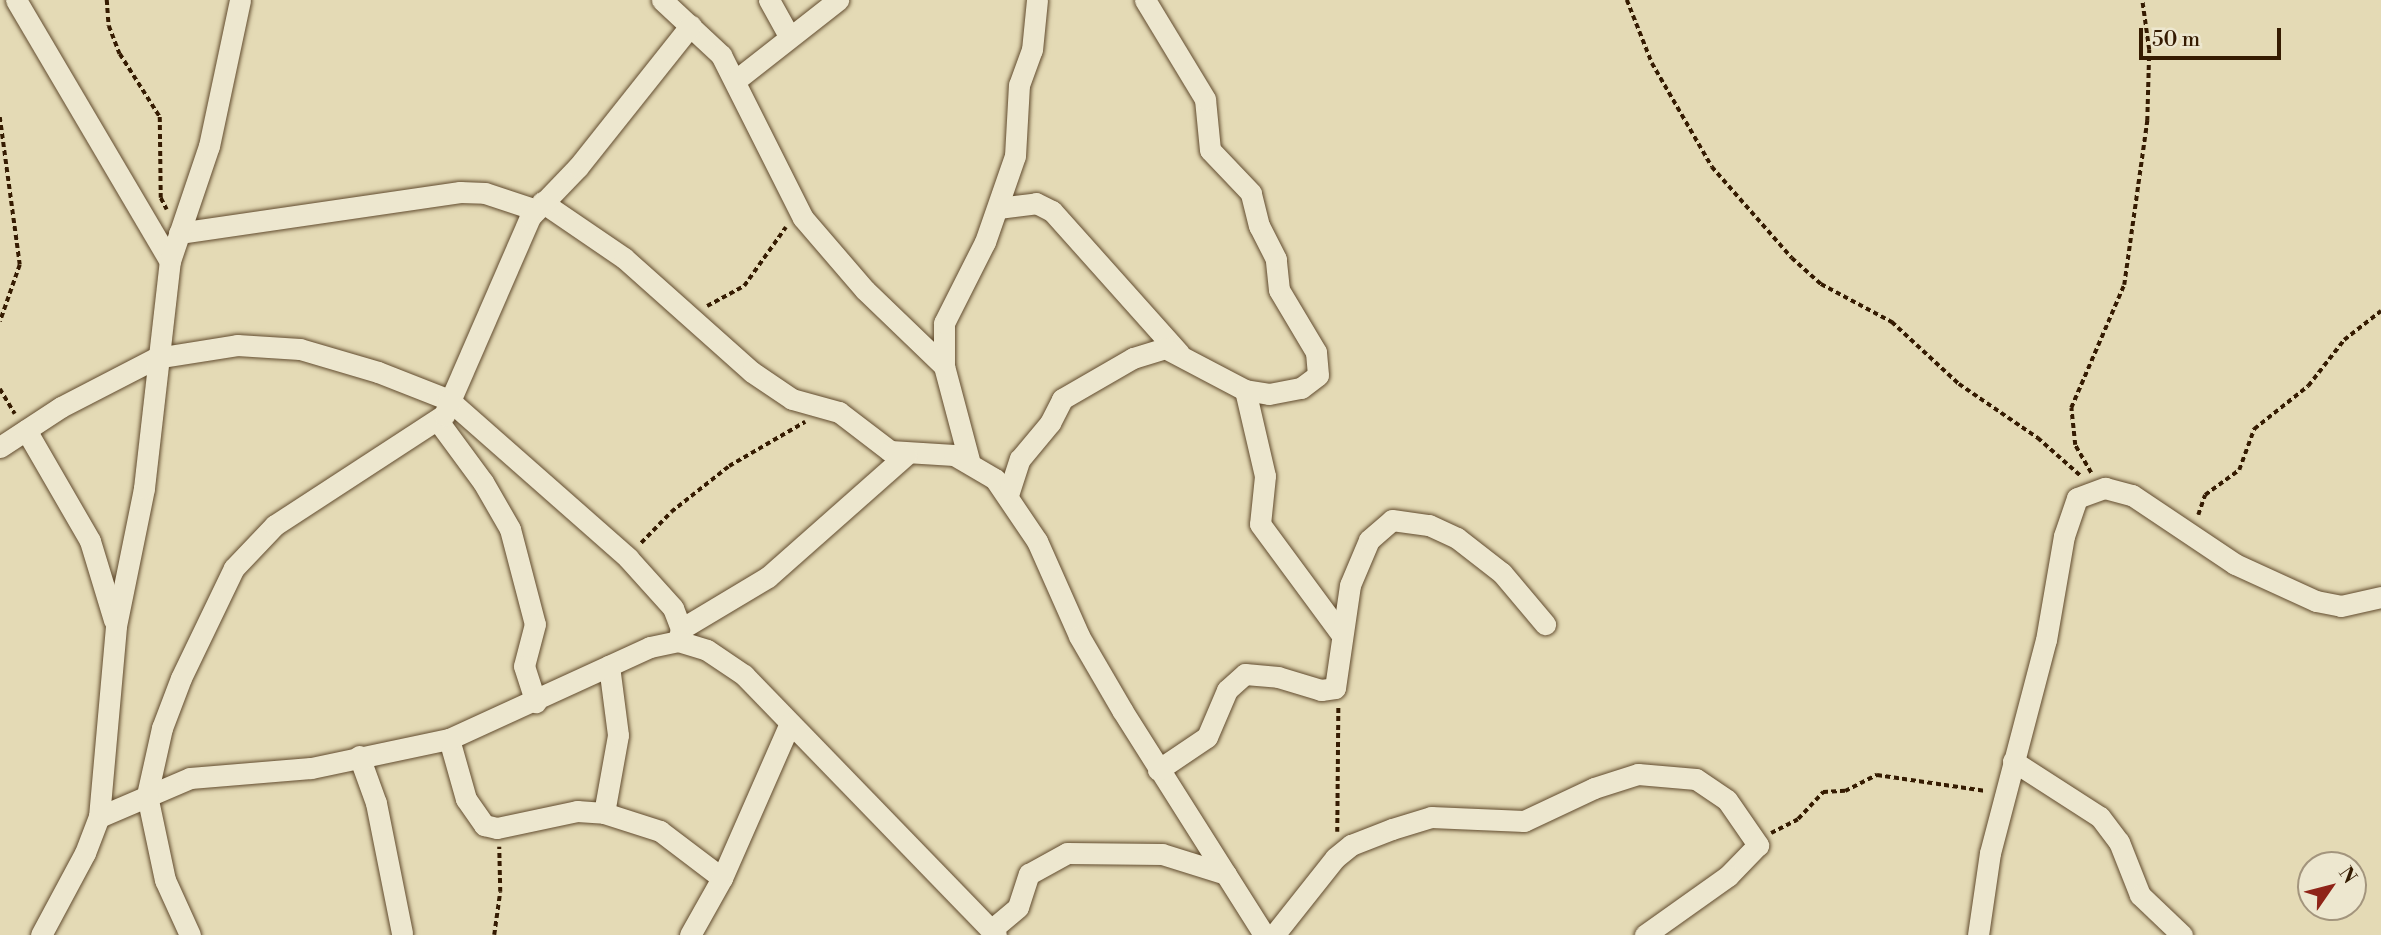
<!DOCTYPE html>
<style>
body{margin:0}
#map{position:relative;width:2381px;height:935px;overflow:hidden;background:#e4dab5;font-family:"Libre Bodoni",serif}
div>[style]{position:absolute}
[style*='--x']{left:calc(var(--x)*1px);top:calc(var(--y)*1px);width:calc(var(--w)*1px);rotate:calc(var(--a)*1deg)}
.path>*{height:3.5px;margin-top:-1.75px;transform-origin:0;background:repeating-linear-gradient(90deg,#351b01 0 5px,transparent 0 8.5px)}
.roads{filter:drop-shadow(0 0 2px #614b2e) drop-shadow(0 0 2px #614b2e)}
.minor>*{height:21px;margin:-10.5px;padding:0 10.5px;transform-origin:10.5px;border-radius:10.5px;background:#ede7cf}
span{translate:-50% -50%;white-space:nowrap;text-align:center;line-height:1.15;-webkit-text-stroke:5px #ede7cf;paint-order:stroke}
.north{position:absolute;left:2297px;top:851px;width:70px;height:70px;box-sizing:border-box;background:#ede7cf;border:2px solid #a3957d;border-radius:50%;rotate:55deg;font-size:19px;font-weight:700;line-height:28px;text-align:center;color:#351b01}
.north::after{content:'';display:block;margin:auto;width:24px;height:32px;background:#8f2418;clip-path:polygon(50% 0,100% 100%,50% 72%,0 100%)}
.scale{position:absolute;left:2139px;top:28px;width:142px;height:32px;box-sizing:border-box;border:4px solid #351b01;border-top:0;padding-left:9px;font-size:21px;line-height:24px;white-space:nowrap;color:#351b01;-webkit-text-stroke:5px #ede7cf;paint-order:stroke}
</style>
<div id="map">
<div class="path">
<div style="--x:107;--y:0;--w:26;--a:86"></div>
<div style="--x:109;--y:26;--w:30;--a:69"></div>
<div style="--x:120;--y:54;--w:75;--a:57.6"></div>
<div style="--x:160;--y:117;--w:81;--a:89.3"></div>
<div style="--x:161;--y:198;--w:13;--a:63"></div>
<div style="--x:1627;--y:0;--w:68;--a:68.4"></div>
<div style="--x:1652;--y:63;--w:120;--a:60"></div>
<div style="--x:1712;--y:167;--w:121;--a:48.7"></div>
<div style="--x:1792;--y:258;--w:39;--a:42"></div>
<div style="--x:1821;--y:284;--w:81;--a:28.2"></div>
<div style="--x:1892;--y:322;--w:91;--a:42.8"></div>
<div style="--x:1959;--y:384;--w:96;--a:34.4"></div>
<div style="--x:2038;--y:438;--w:59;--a:41.6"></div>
<div style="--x:0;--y:117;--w:149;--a:82.3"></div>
<div style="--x:20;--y:265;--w:60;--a:109.3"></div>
<div style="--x:707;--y:306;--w:42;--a:-28.4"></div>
<div style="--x:744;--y:286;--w:72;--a:-54.6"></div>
<div style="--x:0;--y:389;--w:29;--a:59"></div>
<div style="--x:2091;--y:473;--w:32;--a:-120"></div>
<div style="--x:2075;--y:445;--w:37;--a:-96"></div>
<div style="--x:2071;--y:408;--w:134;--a:-66.7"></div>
<div style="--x:2124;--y:285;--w:166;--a:-82"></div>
<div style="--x:2147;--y:121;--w:71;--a:-88.4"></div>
<div style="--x:2149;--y:50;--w:50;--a:-98"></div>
<div style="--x:2198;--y:515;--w:21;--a:-71"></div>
<div style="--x:2205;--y:495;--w:42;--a:-36.3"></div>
<div style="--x:2239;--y:470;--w:44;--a:-69.9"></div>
<div style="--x:2254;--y:429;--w:69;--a:-38.5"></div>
<div style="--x:2308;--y:386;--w:58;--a:-52"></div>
<div style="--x:2344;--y:340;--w:47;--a:-38.1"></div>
<div style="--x:641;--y:543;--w:43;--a:-45.9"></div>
<div style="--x:671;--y:512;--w:74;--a:-38.4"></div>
<div style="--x:729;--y:466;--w:88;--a:-30.1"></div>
<div style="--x:1337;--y:832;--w:125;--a:-89.5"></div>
<div style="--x:1771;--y:833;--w:30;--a:-27"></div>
<div style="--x:1798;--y:819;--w:37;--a:-47"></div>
<div style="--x:1823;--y:792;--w:22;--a:-3"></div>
<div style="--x:1845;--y:791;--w:36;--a:-27"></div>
<div style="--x:1877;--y:775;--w:110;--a:8.4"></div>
<div style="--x:494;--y:935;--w:43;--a:-82.1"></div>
<div style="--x:500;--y:892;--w:45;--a:-91.3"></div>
</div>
<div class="roads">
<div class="minor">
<div style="--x:16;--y:0;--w:303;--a:59.5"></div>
<div style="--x:662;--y:0;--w:81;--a:43"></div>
<div style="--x:721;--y:55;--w:182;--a:63.3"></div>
<div style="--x:803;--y:218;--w:95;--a:49.3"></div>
<div style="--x:865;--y:290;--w:110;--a:43.9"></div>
<div style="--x:769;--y:0;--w:41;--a:60.9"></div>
<div style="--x:736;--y:80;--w:130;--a:-38.1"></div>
<div style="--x:542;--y:202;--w:99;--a:34.3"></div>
<div style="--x:624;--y:258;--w:171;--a:41.7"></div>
<div style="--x:752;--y:372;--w:48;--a:34"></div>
<div style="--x:792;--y:399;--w:49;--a:15.5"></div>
<div style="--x:839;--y:412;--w:64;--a:37.4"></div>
<div style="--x:890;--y:451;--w:64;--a:3.6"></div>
<div style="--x:954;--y:455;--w:48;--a:30.3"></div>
<div style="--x:995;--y:479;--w:75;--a:55.9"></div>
<div style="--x:1037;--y:541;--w:104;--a:66.1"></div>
<div style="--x:1079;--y:636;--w:86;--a:59.8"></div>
<div style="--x:1122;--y:710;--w:266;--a:57.7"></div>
<div style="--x:998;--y:208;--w:38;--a:-7"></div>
<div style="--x:1036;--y:203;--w:18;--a:27"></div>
<div style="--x:1052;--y:211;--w:191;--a:48.2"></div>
<div style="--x:179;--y:233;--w:284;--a:-8.3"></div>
<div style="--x:460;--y:192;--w:25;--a:2"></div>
<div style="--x:485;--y:193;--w:54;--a:18.4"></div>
<div style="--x:1245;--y:390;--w:88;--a:76.9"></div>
<div style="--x:1265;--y:476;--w:48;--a:95.9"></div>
<div style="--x:1260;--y:524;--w:137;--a:53.6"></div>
<div style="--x:438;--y:421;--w:76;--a:53.6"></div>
<div style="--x:483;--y:482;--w:54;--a:60.1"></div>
<div style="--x:510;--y:529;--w:98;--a:75.3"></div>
<div style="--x:535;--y:624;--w:43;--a:104.7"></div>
<div style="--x:524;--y:666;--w:38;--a:72"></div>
<div style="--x:26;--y:430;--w:128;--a:60"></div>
<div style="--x:90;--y:541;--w:83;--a:73.1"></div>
<div style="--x:0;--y:447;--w:73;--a:-33.3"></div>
<div style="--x:61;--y:407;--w:107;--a:-27.3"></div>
<div style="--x:156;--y:358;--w:82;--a:-9.1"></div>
<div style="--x:237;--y:345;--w:63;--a:3.6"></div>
<div style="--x:300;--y:349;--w:81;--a:16.4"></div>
<div style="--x:378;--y:372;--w:76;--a:21.5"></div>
<div style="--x:449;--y:400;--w:239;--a:41.4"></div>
<div style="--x:628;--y:558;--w:67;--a:48"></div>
<div style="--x:673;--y:608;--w:22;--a:69"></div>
<div style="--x:681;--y:629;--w:12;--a:104"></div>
<div style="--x:969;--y:460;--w:97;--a:-104.9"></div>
<div style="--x:944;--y:366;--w:43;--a:-90"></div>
<div style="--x:944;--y:323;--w:91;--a:-63.2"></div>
<div style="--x:985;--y:242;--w:91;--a:-70.8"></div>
<div style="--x:1015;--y:156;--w:71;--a:-86.8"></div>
<div style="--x:1019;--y:85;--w:37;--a:-70"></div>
<div style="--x:1032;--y:50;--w:50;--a:-84.3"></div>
<div style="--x:1008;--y:495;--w:38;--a:-72"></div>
<div style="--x:1020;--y:459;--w:47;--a:-50.2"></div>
<div style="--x:1050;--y:423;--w:27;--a:-63"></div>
<div style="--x:1062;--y:399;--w:82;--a:-30"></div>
<div style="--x:1133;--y:358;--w:34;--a:-17"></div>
<div style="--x:1165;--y:348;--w:90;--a:27.7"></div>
<div style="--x:1245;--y:390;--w:24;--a:9"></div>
<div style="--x:1269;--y:394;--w:33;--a:-11"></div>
<div style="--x:1301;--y:388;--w:21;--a:-37"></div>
<div style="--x:1318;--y:375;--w:23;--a:-95"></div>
<div style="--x:1316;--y:352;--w:72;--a:-120.8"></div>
<div style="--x:1279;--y:290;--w:31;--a:-96"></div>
<div style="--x:1276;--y:259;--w:37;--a:-117"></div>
<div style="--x:1259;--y:226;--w:34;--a:-104"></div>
<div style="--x:1251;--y:193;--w:59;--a:-133.6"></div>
<div style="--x:1210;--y:150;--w:51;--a:-95.6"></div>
<div style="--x:1205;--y:99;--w:116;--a:-121.2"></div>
<div style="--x:681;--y:629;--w:101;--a:-30.9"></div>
<div style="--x:768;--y:577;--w:184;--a:-41.5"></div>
<div style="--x:449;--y:739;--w:62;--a:74.2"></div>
<div style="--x:466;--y:799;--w:32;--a:55"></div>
<div style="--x:484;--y:825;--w:13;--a:13"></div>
<div style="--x:497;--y:828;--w:82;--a:-12"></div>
<div style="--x:577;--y:811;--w:27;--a:4"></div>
<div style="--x:604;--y:813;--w:59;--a:17.8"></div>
<div style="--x:660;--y:831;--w:78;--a:37.2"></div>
<div style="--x:359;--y:756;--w:50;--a:70.1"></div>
<div style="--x:376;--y:803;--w:133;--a:78.7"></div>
<div style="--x:2013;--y:761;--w:103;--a:32.8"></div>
<div style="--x:2100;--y:817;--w:31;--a:53"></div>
<div style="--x:2119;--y:842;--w:57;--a:68.4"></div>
<div style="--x:2140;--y:895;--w:58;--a:43.6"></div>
<div style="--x:1158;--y:770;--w:59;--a:-34"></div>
<div style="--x:1207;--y:737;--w:51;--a:-66.9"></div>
<div style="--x:1227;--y:690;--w:24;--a:-42"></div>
<div style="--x:1245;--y:674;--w:33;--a:5"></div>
<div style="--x:1278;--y:677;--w:45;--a:16.8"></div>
<div style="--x:1321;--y:690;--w:14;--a:-8"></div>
<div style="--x:1335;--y:688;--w:104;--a:-81.7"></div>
<div style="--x:1350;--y:585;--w:49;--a:-67.1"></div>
<div style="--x:1369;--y:540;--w:30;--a:-41"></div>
<div style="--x:1392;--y:520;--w:37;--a:8"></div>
<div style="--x:1429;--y:525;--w:31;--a:25"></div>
<div style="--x:1457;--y:538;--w:57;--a:37.9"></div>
<div style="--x:1502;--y:573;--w:67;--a:49.9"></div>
<div style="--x:604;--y:813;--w:79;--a:-79.8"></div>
<div style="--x:618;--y:735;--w:70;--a:-97.4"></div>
<div style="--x:99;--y:817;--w:192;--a:-84.9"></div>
<div style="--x:116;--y:626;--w:141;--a:-78.5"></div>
<div style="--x:144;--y:488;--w:228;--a:-83.5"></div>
<div style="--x:170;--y:261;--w:121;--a:-71.3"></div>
<div style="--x:209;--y:146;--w:149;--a:-78"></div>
<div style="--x:991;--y:930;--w:35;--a:-40"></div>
<div style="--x:1018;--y:907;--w:35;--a:-72"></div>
<div style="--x:1029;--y:874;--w:43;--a:-28.9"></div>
<div style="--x:1067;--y:853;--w:95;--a:0.6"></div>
<div style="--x:1162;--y:854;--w:67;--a:17.4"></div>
<div style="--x:41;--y:935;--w:93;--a:-61.8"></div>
<div style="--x:85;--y:853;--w:39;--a:-69"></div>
<div style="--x:99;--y:817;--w:99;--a:-23.2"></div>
<div style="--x:190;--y:778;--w:121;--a:-4.7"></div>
<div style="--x:311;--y:768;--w:141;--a:-11.9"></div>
<div style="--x:449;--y:739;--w:221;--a:-24.6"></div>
<div style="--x:650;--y:647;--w:29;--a:-12"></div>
<div style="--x:678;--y:641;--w:30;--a:17"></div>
<div style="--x:707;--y:650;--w:45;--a:34"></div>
<div style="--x:744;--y:675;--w:362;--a:45.9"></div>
<div style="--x:190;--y:935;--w:60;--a:-114.4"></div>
<div style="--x:165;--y:880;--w:87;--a:-102"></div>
<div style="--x:147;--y:795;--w:69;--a:-77.4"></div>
<div style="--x:162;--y:728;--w:53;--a:-69.2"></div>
<div style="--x:181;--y:678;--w:122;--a:-64.3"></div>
<div style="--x:234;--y:568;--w:59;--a:-46.4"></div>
<div style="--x:275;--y:525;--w:202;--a:-33.1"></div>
<div style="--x:444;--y:415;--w:216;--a:-66.5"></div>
<div style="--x:530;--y:217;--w:69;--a:-46.2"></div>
<div style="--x:578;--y:167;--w:181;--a:-51.5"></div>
<div style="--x:690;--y:935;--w:65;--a:-60.7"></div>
<div style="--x:722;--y:878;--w:169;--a:-66.3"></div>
<div style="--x:1274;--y:935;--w:98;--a:-51.6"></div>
<div style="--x:1335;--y:858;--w:21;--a:-39"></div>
<div style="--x:1351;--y:845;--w:44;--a:-21.3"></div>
<div style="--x:1392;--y:829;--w:41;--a:-17.1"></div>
<div style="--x:1431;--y:817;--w:93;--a:2.5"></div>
<div style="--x:1524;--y:821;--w:77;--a:-25.2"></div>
<div style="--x:1594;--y:788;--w:46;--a:-17.7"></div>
<div style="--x:1638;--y:774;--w:58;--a:4.9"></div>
<div style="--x:1696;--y:779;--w:37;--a:34"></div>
<div style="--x:1727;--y:800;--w:55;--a:55.4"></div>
<div style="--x:1758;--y:845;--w:43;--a:134.1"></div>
<div style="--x:1728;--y:876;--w:102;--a:144.6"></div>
<div style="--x:1978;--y:935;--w:83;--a:-81.7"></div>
<div style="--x:1990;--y:853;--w:220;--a:-75.3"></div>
<div style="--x:2046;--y:640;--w:106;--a:-80.2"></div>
<div style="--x:2064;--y:536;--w:40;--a:-71.1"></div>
<div style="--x:2077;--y:498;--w:30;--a:-20"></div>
<div style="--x:2105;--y:488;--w:28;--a:15"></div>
<div style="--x:2132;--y:495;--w:124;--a:33.8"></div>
<div style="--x:2235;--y:564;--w:89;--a:24.6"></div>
<div style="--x:2316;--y:601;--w:25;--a:11"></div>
<div style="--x:2341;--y:606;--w:41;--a:-12.7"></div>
</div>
</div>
<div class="north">N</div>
<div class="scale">50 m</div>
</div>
